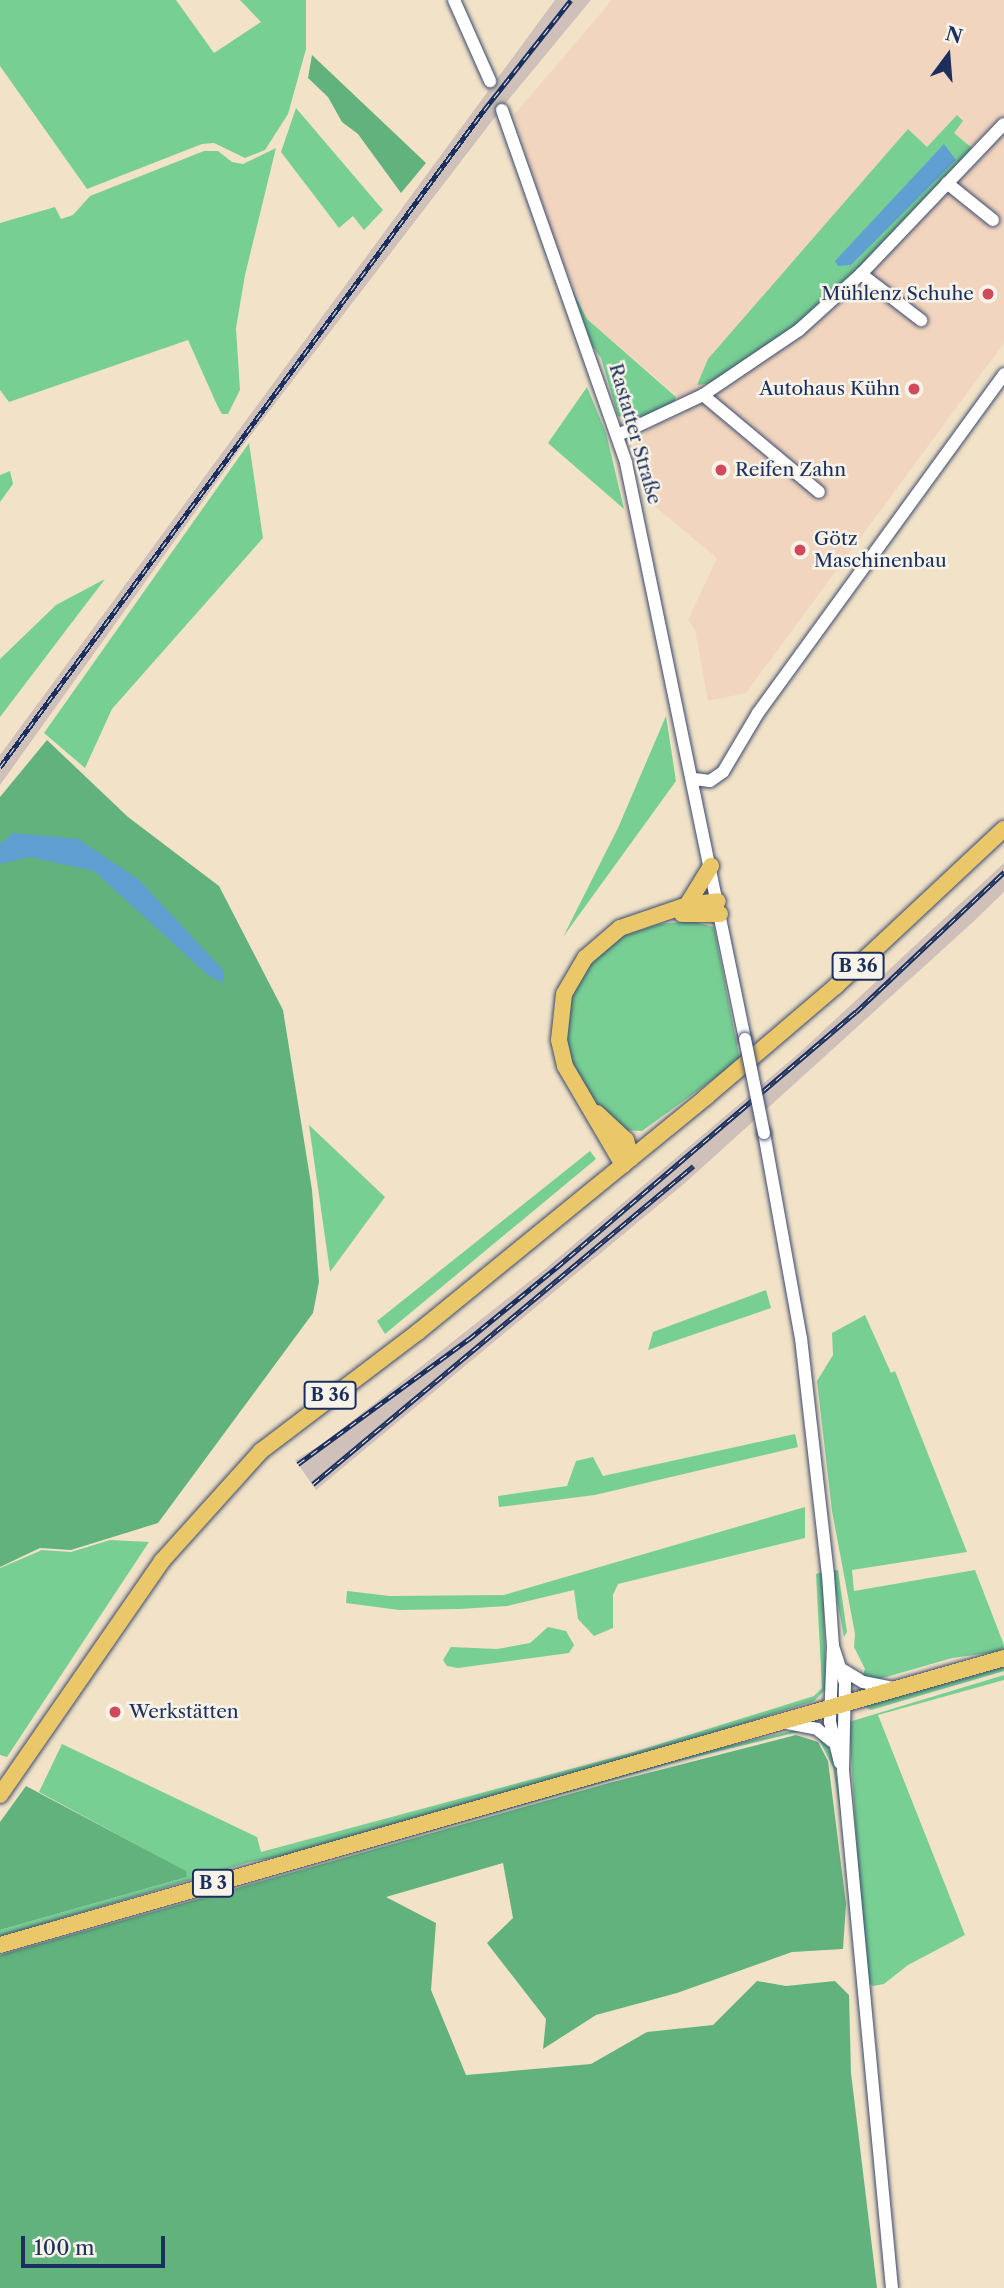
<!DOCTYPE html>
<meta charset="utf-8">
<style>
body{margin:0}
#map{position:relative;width:1004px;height:2288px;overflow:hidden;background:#f2e3c8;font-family:"Libre Caslon Text",serif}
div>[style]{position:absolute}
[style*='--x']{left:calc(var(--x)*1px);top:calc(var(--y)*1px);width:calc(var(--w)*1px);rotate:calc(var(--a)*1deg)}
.built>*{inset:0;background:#f2d5be}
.industrial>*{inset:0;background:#cfc1ba}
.green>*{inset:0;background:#78cf94}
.forest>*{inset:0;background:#62b27e}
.water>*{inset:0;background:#609fd2}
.minor-tunnel>*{height:12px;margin-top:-6px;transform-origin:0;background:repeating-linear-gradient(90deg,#c7bfb3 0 12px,transparent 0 18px)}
.roads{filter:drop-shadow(0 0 2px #3b4a6e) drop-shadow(0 0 2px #3b4a6e)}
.minor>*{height:12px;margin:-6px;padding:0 6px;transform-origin:6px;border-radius:6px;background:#fff}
.major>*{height:16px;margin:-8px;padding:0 8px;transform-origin:8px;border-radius:8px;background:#eac769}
.rail>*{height:5px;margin-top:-2.5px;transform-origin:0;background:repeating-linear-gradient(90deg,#f7f3e8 0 8px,#1b2f5e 0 16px);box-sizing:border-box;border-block:2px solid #1b2f5e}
.bridges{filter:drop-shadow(0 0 2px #3b4a6e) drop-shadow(0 0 2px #3b4a6e)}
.minor-bridge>*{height:12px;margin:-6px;padding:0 6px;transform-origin:6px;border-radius:6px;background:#fff}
.dots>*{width:19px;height:19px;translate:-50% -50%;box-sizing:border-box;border:4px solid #f7f3e8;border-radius:50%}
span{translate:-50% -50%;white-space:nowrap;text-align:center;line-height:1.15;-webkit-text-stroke:5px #f7f3e8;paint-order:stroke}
.shield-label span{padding:2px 5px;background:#f7f3e8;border:2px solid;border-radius:5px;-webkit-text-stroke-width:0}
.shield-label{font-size:18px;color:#1b2f5e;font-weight:700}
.poi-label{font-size:19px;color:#1b2f5e}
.right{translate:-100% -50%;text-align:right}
.left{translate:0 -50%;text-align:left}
.street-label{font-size:19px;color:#1b2f5e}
.north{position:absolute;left:913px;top:21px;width:70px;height:70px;-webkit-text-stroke:5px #f7f3e8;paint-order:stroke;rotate:16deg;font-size:19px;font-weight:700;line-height:28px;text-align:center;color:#1b2f5e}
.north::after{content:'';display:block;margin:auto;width:24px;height:32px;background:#1b2f5e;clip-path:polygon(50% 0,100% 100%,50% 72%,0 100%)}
.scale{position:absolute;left:21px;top:2236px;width:144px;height:32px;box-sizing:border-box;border:4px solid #1b2f5e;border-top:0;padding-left:9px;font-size:21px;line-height:24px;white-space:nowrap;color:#1b2f5e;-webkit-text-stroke:5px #f7f3e8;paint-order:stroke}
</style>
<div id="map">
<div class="built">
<div style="clip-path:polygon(612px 0,1004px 0,1004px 343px,746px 693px,708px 701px,695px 630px,688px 620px,717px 558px,646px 499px,632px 447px,651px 428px,686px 413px,677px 396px,587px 319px,555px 244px,514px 115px)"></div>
</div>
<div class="industrial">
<div style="clip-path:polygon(555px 0,591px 0,505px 104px,241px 448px,0 785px,0 755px)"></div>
<div style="clip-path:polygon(1004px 863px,1004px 892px,972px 923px,685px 1183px,316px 1490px,295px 1460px,324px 1443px,545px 1269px,798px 1054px)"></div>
</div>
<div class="green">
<div style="clip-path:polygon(0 0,176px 0,214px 53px,261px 22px,240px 0,306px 0,306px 49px,288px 114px,265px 150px,245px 158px,214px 143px,202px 144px,87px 189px,0 66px)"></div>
<div style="clip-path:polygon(296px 108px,383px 210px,364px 230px,353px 216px,339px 228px,281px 152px)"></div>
<div style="clip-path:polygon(957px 115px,963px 121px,954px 133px,972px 148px,982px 140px,835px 294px,794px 329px,712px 383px,697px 385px,708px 359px,908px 129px,927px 147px)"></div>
<div style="clip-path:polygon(276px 148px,245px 275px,236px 328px,240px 390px,228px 414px,222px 414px,217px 405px,188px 340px,9px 402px,0 390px,0 223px,55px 207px,61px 219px,73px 215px,90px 196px,204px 151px,218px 151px,232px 162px,243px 164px)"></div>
<div style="clip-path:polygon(572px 289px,587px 319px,676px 397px,674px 403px,636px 421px,618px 416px,601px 358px,591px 344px)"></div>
<div style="clip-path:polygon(587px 387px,606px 433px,624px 509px,548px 443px)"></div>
<div style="clip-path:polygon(249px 443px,263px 538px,112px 709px,85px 768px,44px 733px)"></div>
<div style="clip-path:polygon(10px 471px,13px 484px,0 502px,0 475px)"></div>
<div style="clip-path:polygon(105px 579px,0 717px,0 718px,0 659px,56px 605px)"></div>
<div style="clip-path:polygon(666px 716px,676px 781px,563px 937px,618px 828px)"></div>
<div style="clip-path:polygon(691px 921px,714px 927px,740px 1060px,642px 1131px,623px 1130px,602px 1115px,565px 1053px,570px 995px,591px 959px,620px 937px,659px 924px)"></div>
<div style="clip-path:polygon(309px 1125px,385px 1197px,330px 1272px)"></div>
<div style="clip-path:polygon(590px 1151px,596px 1159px,385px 1334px,377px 1321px)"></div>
<div style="clip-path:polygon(766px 1290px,771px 1308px,648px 1350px,653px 1332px)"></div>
<div style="clip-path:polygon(865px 1315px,891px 1373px,895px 1371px,967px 1552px,852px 1570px,854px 1591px,975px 1570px,1004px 1645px,1004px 1651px,952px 1658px,876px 1680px,862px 1677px,865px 1669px,854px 1647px,855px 1634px,832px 1511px,817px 1381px,833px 1355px,832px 1333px)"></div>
<div style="clip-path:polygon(795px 1434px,798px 1447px,595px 1495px,499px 1507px,498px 1496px,567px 1486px,576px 1461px,593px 1457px,603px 1476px)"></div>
<div style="clip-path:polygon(805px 1507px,805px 1538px,618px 1584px,613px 1595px,613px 1628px,594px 1636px,578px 1619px,574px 1590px,507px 1606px,459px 1609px,399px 1610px,346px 1603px,347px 1591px,390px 1596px,504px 1595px)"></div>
<div style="clip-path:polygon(110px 1540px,149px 1542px,7px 1757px,0 1755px,0 1568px,42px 1550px,71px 1552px)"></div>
<div style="clip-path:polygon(838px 1570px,847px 1632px,844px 1637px,832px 1571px)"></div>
<div style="clip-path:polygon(823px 1572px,826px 1689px,814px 1701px,666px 1748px,299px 1853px,250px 1862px,0 1937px,0 1930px,187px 1877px,185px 1871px,39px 1792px,62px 1744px,257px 1837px,261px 1852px,634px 1752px,814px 1696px,822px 1688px,816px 1574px)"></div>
<div style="clip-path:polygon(548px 1627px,566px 1631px,574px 1645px,569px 1653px,458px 1668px,447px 1666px,443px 1660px,451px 1647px,497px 1649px,530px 1643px)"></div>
<div style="clip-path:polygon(1004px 1666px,1004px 1671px,871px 1710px,863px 1706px)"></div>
<div style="clip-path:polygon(1004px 1675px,1004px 1680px,878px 1715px,965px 1935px,908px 1965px,884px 1984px,873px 1986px,865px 1981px,849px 1722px)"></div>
<div style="clip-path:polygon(795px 1730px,802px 1731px,679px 1761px,238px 1885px,682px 1757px)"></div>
<div style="clip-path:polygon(817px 1736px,825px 1741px,834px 1759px,848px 1859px,833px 1767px)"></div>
</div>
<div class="forest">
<div style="clip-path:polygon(312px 55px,426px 163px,401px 193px,358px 134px,342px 122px,328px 97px,308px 78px)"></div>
<div style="clip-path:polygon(47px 740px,128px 817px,219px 886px,283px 1010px,312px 1190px,319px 1282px,313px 1313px,158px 1523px,71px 1550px,40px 1548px,0 1567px,0 797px)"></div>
<div style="clip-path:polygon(796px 1735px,818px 1742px,828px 1761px,846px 1904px,843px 1949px,792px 1952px,677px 1993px,596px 2015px,543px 2049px,546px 2019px,487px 1943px,513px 1918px,503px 1863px,386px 1897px,436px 1923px,431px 1990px,466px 2075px,591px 2064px,647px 2032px,713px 2025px,757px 1981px,786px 1986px,835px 1981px,849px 1995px,851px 2073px,877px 2288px,0 2288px,0 1955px,609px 1783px)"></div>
<div style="clip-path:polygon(26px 1786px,186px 1871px,187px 1877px,0 1930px,0 1822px)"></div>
</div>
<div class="water">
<div style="clip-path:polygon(944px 144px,956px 160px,851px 265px,838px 266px,835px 261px)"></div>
<div style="clip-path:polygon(13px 833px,78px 839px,138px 879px,224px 971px,224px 983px,209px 976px,94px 871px,30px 857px,0 864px,0 844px)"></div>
</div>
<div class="minor-tunnel">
<div style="--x:490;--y:81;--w:31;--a:68"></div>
</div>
<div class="roads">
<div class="minor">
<div style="--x:454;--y:0;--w:89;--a:66"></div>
<div style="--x:502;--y:110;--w:374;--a:70.6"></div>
<div style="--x:626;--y:463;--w:588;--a:78.33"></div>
<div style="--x:947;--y:183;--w:59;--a:38.8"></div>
<div style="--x:861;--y:274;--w:76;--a:37.5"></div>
<div style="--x:703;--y:395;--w:151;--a:39.9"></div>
<div style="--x:618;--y:435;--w:94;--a:-25.2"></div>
<div style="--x:703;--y:395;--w:116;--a:-34.1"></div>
<div style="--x:799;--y:330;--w:84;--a:-42.1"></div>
<div style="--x:861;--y:274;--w:207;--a:-46.4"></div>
<div style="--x:694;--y:779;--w:16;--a:7"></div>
<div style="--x:710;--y:781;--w:16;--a:-35"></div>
<div style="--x:723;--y:772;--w:69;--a:-59.3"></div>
<div style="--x:758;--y:713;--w:419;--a:-54"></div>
<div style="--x:764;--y:1133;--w:208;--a:79.8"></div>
<div style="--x:801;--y:1338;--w:239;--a:83.5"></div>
<div style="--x:828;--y:1575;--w:71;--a:86"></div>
<div style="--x:833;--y:1646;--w:76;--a:92.3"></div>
<div style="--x:830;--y:1722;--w:42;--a:76.3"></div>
<div style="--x:833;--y:1646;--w:39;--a:72"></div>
<div style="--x:845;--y:1683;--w:87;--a:91.3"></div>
<div style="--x:843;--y:1770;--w:520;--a:84.6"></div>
<div style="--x:843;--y:1670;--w:23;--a:31"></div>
<div style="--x:863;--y:1682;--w:32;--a:11"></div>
<div style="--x:782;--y:1722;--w:36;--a:11"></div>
<div style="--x:817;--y:1729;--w:19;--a:39"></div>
</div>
<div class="major">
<div style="--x:687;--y:905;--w:46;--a:-58.4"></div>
<div style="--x:682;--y:914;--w:38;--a:0"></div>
<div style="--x:597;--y:1113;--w:40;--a:43"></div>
<div style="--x:626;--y:1140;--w:19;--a:74"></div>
<div style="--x:623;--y:1165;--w:115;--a:-120.4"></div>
<div style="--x:565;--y:1066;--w:27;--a:-103"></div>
<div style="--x:559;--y:1040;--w:46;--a:-83.8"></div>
<div style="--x:564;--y:994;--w:42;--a:-59.7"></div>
<div style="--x:585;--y:958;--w:46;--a:-40.6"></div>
<div style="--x:620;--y:928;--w:71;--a:-18.9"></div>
<div style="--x:687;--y:905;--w:31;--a:-7"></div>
<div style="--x:0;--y:1795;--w:285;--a:-55.3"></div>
<div style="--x:162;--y:1561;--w:148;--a:-48"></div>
<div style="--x:261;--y:1451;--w:197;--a:-37.2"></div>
<div style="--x:418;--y:1332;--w:372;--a:-39.2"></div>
<div style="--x:706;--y:1097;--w:171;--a:-40.5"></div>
<div style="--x:836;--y:986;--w:230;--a:-43.1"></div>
<div style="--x:0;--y:1945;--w:1044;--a:-15.95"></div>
</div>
</div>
<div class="rail">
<div style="--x:0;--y:767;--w:816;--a:-53.62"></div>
<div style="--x:484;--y:110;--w:140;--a:-51.7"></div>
<div style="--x:298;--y:1464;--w:212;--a:-36.2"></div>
<div style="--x:469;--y:1339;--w:114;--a:-39.3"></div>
<div style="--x:557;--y:1267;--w:393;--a:-40.5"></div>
<div style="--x:856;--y:1012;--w:204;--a:-43.4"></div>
<div style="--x:313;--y:1484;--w:496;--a:-39.9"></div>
</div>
<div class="bridges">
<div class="minor-bridge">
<div style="--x:745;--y:1039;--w:96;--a:78.6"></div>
</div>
</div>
<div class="dots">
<div style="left:988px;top:294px;background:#d1495b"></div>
<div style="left:914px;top:389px;background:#d1495b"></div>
<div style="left:721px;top:470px;background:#d1495b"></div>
<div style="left:800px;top:550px;background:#d1495b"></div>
<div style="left:115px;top:1712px;background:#d1495b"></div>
</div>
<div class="shield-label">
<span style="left:858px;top:966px">B 36</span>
<span style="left:330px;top:1395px">B 36</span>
<span style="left:213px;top:1883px">B 3</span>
</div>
<div class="poi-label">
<span class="right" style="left:974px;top:294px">Mühlenz Schuhe</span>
<span class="right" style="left:900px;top:389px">Autohaus Kühn</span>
<span class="left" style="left:735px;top:470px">Reifen Zahn</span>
<span class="left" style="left:814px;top:550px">Götz<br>Maschinenbau</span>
<span class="left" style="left:129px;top:1712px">Werkstätten</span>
</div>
<div class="street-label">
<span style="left:635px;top:434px;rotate:74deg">Rastatter Straße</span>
</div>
<div class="north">N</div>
<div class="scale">100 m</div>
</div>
